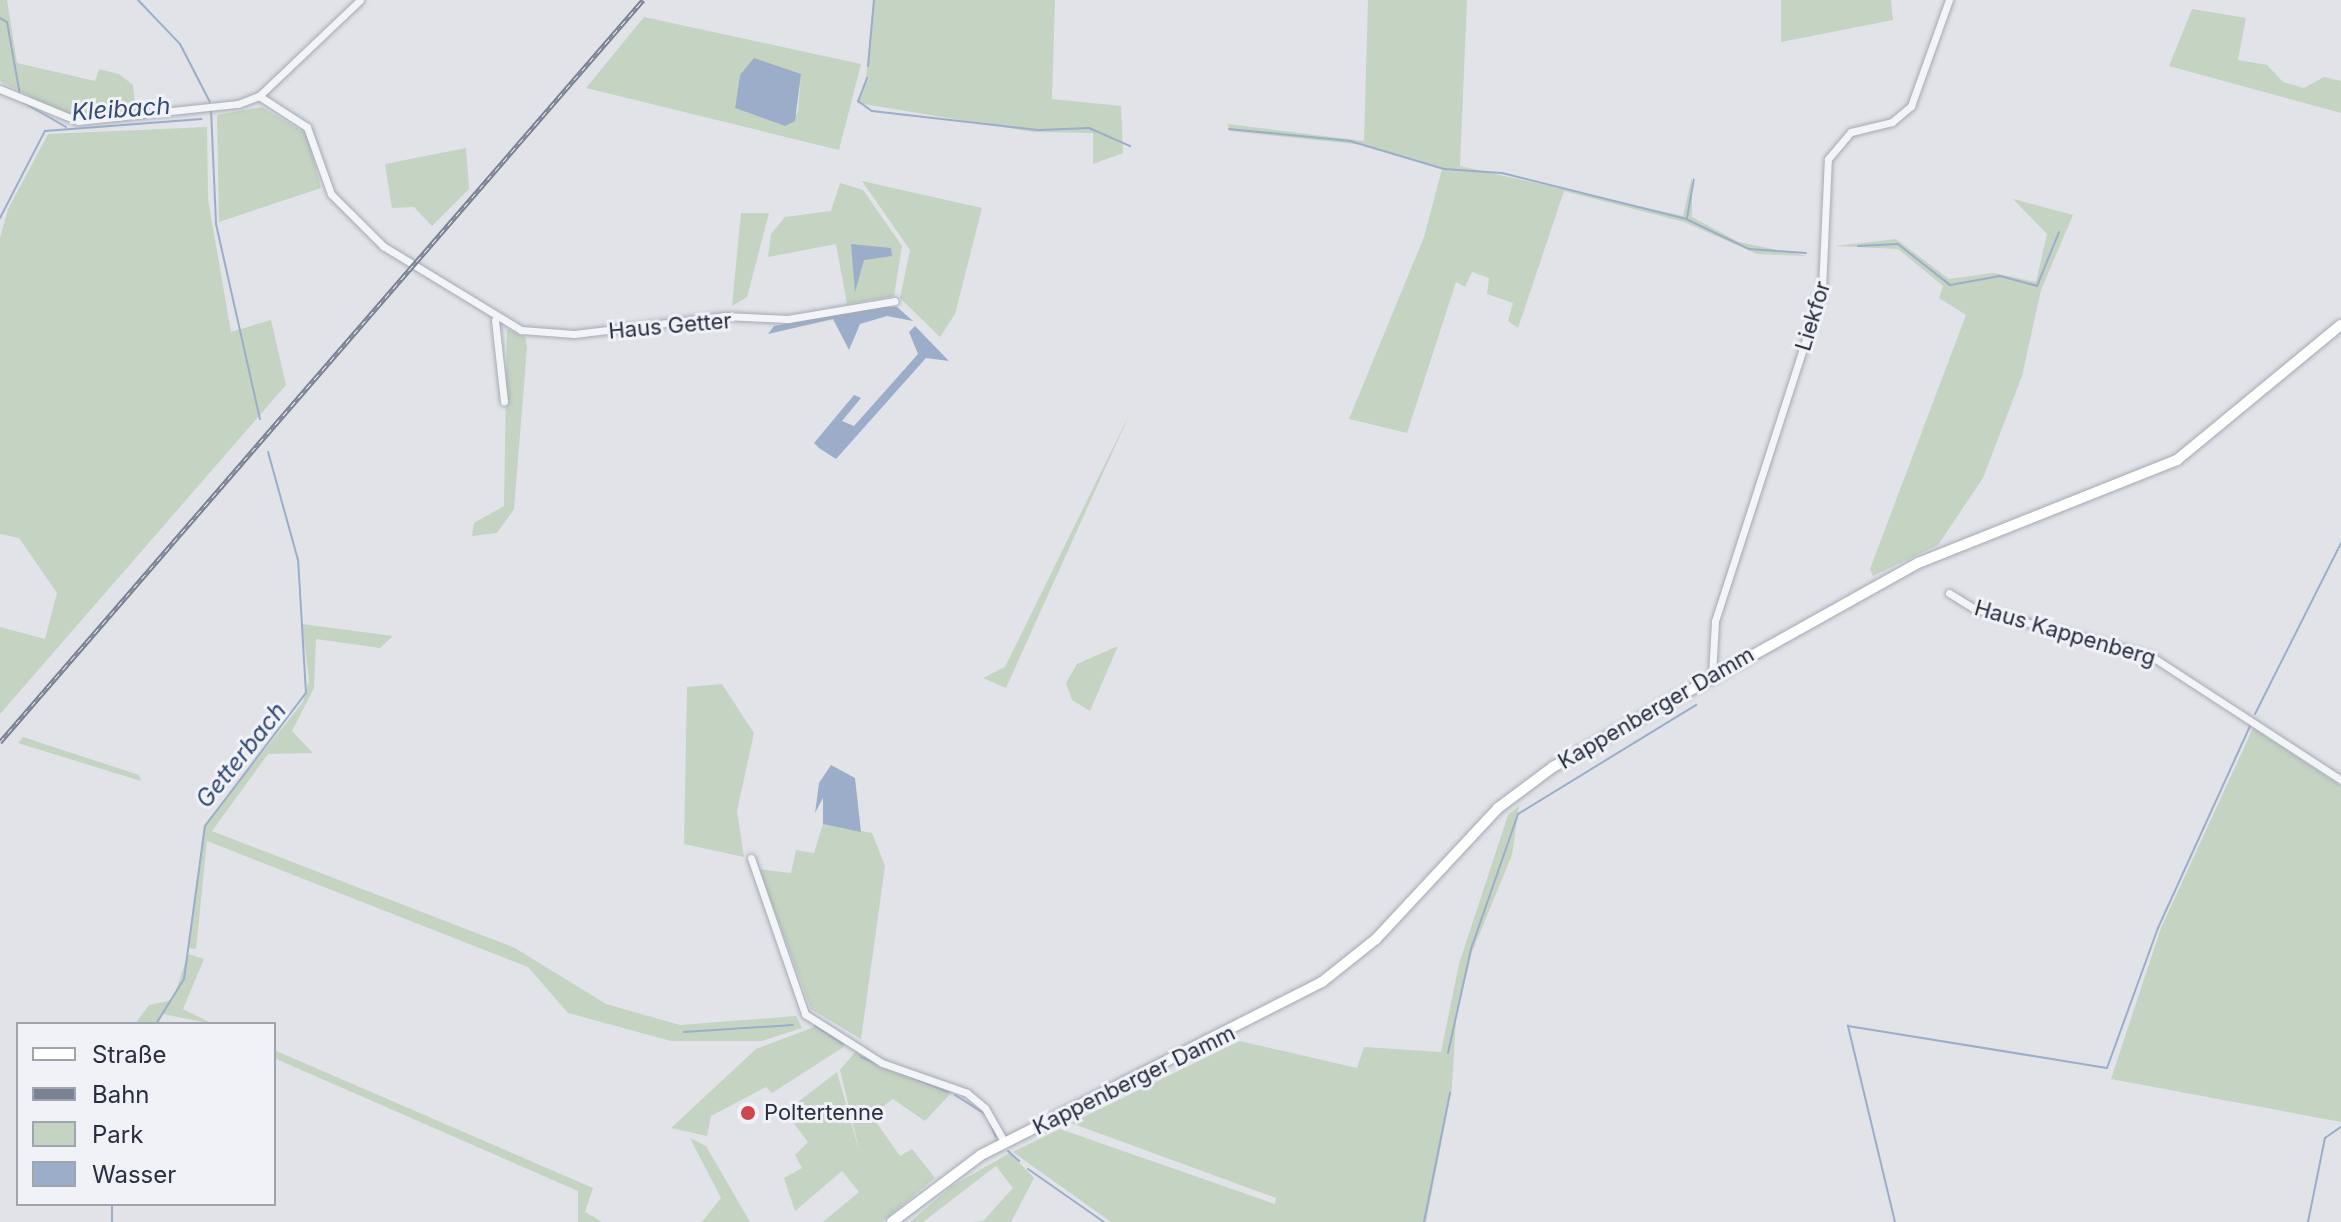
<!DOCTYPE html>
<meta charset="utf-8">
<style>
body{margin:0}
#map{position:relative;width:2341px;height:1222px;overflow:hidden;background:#e1e3e9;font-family:Inter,sans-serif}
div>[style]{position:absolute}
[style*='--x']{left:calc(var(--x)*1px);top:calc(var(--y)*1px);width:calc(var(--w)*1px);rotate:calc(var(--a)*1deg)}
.green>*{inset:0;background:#c4d3c2}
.water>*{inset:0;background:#9cadc9}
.stream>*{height:2px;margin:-1px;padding:0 1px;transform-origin:1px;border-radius:1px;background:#9cadc9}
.roads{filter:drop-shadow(0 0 2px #a6a9b3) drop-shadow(0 0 2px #a6a9b3)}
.minor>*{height:7px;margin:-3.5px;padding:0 3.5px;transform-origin:3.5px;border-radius:3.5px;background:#f3f4f8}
.secondary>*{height:10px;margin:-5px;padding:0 5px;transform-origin:5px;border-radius:5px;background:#fff}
.rail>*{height:5px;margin-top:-2.5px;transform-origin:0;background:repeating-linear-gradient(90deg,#f0f2f7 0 6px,#7a8193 0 12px);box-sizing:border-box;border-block:2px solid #7a8193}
.dots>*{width:22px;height:22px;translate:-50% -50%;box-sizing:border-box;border:4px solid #f0f2f7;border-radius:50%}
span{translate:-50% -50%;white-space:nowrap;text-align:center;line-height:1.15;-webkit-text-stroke:6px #f0f2f7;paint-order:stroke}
.street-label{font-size:22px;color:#292f41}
.poi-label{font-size:22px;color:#292f41}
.left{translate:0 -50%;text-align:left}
.water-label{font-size:24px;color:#334a74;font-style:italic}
.legend{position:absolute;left:16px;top:1022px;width:260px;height:184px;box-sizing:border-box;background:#f0f2f7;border:2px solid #a0a4ae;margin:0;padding:10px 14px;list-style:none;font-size:24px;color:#292f41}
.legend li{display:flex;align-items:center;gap:16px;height:40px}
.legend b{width:40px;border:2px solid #a0a4ae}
</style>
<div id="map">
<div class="green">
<div style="clip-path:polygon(0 0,7px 0,17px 63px,95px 81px,99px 69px,119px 74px,133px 85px,136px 113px,65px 114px,0 81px)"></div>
<div style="clip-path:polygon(873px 0,1055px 0,1052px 99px,1121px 106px,1123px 153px,1093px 164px,1093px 133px,1033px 132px,857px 103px,866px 80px)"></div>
<div style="clip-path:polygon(1368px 0,1467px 0,1460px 166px,1683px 216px,1692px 176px,1692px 217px,1739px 242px,1807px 256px,1757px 254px,1684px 222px,1564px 191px,1518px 328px,1508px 321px,1513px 303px,1487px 294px,1489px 278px,1472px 272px,1465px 287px,1456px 282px,1407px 433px,1349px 419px,1424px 237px,1442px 169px,1364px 145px,1229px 131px,1228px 124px,1364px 141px)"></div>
<div style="clip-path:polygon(1781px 0,1891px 0,1893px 20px,1781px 42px)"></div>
<div style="clip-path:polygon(2192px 9px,2246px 18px,2238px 60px,2267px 65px,2283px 82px,2304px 88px,2324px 77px,2341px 81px,2341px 113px,2169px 66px)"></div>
<div style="clip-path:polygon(evenodd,644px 17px,861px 64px,839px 150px,586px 88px,644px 17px,801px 74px,798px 112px,785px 126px,735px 108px,740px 75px,801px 74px)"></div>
<div style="clip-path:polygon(262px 107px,307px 134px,321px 188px,219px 222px,217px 115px)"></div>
<div style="clip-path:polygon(207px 127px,208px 199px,231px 332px,271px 320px,286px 385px,0 714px,0 627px,45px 639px,57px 593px,19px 538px,0 534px,0 238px,8px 209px,48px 134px)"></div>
<div style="clip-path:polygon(466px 148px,469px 189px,432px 226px,414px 207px,392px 208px,385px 164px)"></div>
<div style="clip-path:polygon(862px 181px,982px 208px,955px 314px,940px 337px,900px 298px,910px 250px)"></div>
<div style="clip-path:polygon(840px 183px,863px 190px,902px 246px,894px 296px,847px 304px,836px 244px,768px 257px,771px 234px,785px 217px,831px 211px)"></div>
<div style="clip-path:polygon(2013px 199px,2073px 215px,2041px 290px,2022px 376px,1983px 478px,1938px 545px,1873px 576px,1870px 569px,1966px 315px,1939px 298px,1943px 286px,1898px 249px,1835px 246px,1896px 239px,1949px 279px,1994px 273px,2036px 282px,2047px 234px)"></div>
<div style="clip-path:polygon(741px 213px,769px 213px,747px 297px,732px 306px)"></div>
<div style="clip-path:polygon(507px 329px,525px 337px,527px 347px,514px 509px,497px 533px,472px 536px,474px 523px,504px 506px)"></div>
<div style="clip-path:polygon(1131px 411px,1006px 688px,983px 678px,1005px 667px)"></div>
<div style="clip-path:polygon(302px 624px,393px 636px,380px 648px,316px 639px,314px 688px,292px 731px,313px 753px,268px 754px,212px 831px,515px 948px,606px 1004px,680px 1025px,796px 1016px,802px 1028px,762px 1041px,671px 1041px,568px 1013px,528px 967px,207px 841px,196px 949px,189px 948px,204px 825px,303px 702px,309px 680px)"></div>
<div style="clip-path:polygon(1118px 646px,1090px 711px,1072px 700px,1066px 683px,1077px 664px)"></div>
<div style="clip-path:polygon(722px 684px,754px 733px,737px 811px,744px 857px,684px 844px,687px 687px)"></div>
<div style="clip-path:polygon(2253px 728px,2341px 786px,2341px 1122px,2111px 1079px,2161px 928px)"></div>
<div style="clip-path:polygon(23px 737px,139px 775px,141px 781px,18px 743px)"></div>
<div style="clip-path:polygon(1519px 806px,1512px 855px,1472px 952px,1456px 1016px,1452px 1088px,1426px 1222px,1111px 1222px,1013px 1152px,1060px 1129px,1275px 1204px,1276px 1198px,1071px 1123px,1240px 1041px,1357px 1068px,1364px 1047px,1441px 1052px,1459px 964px,1508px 815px)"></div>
<div style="clip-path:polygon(823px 824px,872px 833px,885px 866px,861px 1039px,811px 1009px,759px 869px,791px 873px,796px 850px,814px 853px)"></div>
<div style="clip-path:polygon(188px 954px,204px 959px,183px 1009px,213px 1024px,163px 1014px,158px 1024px,135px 1024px,149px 1005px,173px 1000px)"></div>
<div style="clip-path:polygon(814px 1027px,845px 1046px,772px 1093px,766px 1087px,711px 1116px,707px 1136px,671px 1128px,756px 1049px)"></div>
<div style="clip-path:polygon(274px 1050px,593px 1188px,585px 1212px,602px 1222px,578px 1222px,578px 1191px,274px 1058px)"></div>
<div style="clip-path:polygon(856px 1051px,953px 1091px,925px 1121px,893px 1099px,871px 1115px,900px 1156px,912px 1149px,935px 1178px,882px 1222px,823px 1222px,859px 1192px,842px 1171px,795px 1211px,784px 1178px,802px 1168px,795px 1155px,808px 1142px,785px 1112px,837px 1072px,860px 1154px,840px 1070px)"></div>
<div style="clip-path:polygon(690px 1138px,706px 1146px,750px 1222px,702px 1222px,721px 1198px)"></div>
<div style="clip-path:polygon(1010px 1153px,1034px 1178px,1011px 1222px,973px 1222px,983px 1221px,1013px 1188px,996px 1166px,923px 1222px,910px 1222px,952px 1186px)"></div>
</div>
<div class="water">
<div style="clip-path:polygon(754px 58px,801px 74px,795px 121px,785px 126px,735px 108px,740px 75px)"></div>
<div style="clip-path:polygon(851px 244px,891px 248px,892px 256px,864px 260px,855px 292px)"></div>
<div style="clip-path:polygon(878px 307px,897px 307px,913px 321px,887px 316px,860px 324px,849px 350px,833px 319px,768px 334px,774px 326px)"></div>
<div style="clip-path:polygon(915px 326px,949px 361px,926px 358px,836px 459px,819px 448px,814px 443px,854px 395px,861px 398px,842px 421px,854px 426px,918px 354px,909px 332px)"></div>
<div style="clip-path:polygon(831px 765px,855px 778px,861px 832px,823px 824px,823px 798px,815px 813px,819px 783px)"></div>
</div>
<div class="stream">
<div style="--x:138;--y:0;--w:61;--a:46.3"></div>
<div style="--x:180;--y:44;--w:65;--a:62.7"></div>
<div style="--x:0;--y:18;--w:8;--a:30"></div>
<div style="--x:7;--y:22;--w:74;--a:79.9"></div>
<div style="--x:868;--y:66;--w:66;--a:-84.8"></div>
<div style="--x:867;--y:78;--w:25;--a:111"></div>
<div style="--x:858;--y:101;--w:17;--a:36"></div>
<div style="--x:872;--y:111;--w:169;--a:6.5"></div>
<div style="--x:1040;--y:130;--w:49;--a:-2.3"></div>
<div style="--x:1089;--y:128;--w:45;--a:23.7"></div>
<div style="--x:21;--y:101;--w:52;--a:30"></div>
<div style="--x:211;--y:109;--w:115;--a:87.5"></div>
<div style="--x:216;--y:224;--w:200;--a:77.3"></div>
<div style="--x:1229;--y:129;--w:122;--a:5.7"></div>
<div style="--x:1350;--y:141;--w:98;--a:16.6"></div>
<div style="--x:1444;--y:169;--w:58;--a:3.9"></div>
<div style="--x:1502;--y:173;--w:190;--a:14"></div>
<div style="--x:1686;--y:219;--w:70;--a:25.5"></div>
<div style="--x:1749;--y:249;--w:57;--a:4"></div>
<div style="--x:0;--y:218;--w:98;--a:-62.7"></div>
<div style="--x:45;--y:131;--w:157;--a:-4.4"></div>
<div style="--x:1687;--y:218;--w:39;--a:-80"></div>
<div style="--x:1858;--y:246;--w:40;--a:-2.9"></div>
<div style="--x:1898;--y:244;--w:66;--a:38.3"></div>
<div style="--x:1950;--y:285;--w:51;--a:-10.2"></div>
<div style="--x:2000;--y:276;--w:38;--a:15"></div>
<div style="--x:2037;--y:286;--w:58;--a:-67.8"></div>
<div style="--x:2255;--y:714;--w:191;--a:-63.3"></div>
<div style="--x:156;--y:1024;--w:53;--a:-58.1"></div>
<div style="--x:184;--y:979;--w:154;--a:-82.2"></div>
<div style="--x:205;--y:826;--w:167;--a:-52.8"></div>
<div style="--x:306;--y:693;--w:133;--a:-93.4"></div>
<div style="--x:298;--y:560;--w:112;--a:-105.5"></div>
<div style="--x:815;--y:1026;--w:33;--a:33"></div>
<div style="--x:684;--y:1032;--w:109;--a:-3.7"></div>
<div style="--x:1448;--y:1053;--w:107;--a:-77.5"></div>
<div style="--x:1471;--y:949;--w:143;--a:-70.8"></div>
<div style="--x:1518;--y:814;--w:209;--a:-31.5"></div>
<div style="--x:861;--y:1057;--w:94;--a:21.9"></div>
<div style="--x:955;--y:1095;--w:36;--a:32"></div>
<div style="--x:990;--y:1123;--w:15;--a:67"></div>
<div style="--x:1008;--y:1151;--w:15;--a:42"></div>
<div style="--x:1028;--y:1169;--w:93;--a:34.9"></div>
<div style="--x:112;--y:1204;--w:18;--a:90"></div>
<div style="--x:1424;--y:1222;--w:132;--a:-78.6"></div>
<div style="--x:1895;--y:1222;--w:202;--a:-103.5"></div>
<div style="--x:1848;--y:1026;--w:262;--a:9.2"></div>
<div style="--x:2107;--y:1068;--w:149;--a:-70"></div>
<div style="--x:2158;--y:928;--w:222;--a:-65.5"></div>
<div style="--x:2308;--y:1222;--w:86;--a:-78.6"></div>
<div style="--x:2325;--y:1138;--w:19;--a:-35"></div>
</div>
<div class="roads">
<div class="minor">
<div style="--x:0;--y:89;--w:84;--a:22.3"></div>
<div style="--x:78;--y:121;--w:161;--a:-6.1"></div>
<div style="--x:238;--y:104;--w:22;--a:-21"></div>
<div style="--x:259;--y:96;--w:139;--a:-43.5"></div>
<div style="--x:259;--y:96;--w:57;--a:32.9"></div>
<div style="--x:307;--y:127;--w:71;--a:70.3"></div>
<div style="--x:331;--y:194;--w:74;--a:45"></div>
<div style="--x:383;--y:246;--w:162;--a:31.3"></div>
<div style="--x:521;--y:330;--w:53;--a:4.3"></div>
<div style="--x:574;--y:334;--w:151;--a:-6.8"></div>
<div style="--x:724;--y:316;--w:64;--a:2.7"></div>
<div style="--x:788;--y:319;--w:108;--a:-9.6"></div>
<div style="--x:495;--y:320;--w:82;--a:83.7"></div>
<div style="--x:1949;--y:593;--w:28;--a:32"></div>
<div style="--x:1973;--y:608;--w:184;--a:15.1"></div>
<div style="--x:2151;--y:656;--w:227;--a:33.1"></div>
<div style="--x:1712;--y:675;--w:54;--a:-86.8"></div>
<div style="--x:1715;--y:621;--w:349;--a:-72.1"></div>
<div style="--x:1822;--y:289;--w:130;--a:-87.4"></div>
<div style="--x:1828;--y:159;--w:35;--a:-50"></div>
<div style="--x:1851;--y:132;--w:42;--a:-13.7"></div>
<div style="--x:1892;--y:122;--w:25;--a:-40"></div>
<div style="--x:1911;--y:106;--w:113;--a:-70.3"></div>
<div style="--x:751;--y:858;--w:165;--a:70.9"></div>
<div style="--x:805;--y:1014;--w:91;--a:32.5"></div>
<div style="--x:882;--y:1063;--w:90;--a:19.4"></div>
<div style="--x:967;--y:1093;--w:23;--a:40"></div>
<div style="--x:985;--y:1108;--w:40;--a:60.3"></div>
</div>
<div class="secondary">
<div style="--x:892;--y:1222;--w:111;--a:-37"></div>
<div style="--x:981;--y:1155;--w:382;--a:-26.9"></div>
<div style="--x:1322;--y:982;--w:69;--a:-38.5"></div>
<div style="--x:1376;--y:939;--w:179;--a:-47"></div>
<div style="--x:1498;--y:808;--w:69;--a:-36.7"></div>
<div style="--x:1553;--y:767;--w:418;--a:-29.2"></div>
<div style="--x:1918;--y:563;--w:279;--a:-21.7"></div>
<div style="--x:2177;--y:460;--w:212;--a:-39.5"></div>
</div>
</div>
<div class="rail">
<div style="--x:0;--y:742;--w:982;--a:-49.09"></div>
</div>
<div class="dots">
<div style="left:748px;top:1113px;background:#cd474e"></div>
</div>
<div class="street-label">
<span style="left:1813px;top:316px;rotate:-73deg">Liekfor</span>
<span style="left:670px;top:326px;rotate:-5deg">Haus Getter</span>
<span style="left:2065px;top:633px;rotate:16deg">Haus Kappenberg</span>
<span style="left:1656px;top:708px;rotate:-30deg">Kappenberger Damm</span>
<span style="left:1134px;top:1080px;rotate:-26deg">Kappenberger Damm</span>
</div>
<div class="poi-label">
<span class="left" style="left:764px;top:1113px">Poltertenne</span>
</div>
<div class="water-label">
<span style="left:121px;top:109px;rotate:-4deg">Kleibach</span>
<span style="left:241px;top:755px;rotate:-51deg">Getterbach</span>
</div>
<ul class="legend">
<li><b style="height:10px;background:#fff"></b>Straße</li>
<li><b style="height:10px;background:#7a8193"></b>Bahn</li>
<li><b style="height:22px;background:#c4d3c2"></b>Park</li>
<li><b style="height:22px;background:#9cadc9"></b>Wasser</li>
</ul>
</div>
